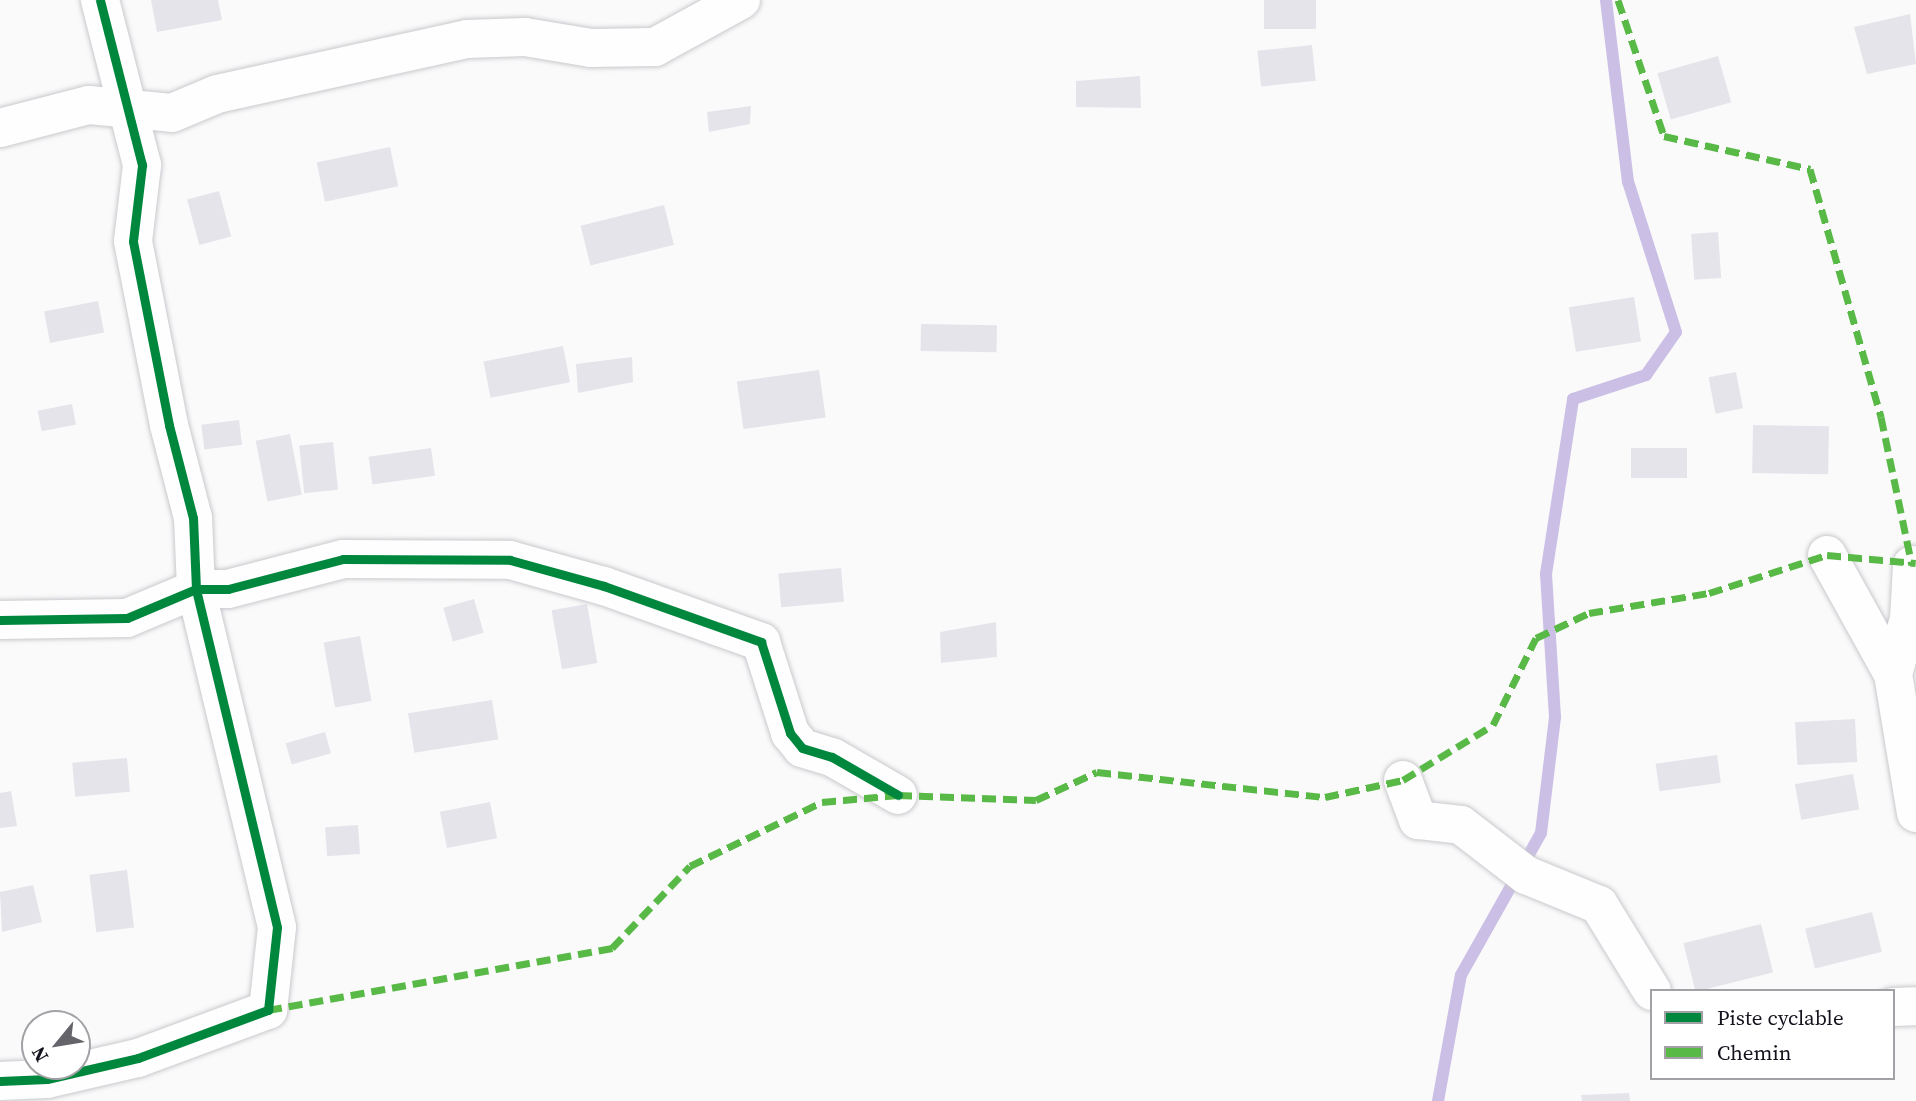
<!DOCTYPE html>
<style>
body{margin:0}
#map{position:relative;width:1916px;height:1101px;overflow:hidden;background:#fafafa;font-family:"Source Serif 4",serif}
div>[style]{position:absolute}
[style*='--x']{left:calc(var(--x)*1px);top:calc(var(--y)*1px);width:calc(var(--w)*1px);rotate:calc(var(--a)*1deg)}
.stream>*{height:12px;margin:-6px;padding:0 6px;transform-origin:6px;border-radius:6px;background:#cbbfe6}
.building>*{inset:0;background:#e6e4eb;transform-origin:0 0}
.roads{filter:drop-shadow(0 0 2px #cac8cd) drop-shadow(0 0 2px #cac8cd)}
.minor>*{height:38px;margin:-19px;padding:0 19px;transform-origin:19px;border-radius:19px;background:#fefefe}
.quiet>*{height:7px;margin-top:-3.5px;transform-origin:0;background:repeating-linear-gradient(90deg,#58b947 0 14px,transparent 0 21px)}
.cycleway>*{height:9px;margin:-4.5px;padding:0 4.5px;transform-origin:4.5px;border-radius:4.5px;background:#00873e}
span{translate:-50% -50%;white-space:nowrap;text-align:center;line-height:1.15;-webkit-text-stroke:5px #fff;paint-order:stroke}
.legend{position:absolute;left:1650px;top:989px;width:245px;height:91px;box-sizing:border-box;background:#fff;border:2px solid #a2a1a5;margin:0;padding:9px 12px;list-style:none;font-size:21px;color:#16131e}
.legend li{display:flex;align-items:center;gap:14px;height:35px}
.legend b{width:35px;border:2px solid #a2a1a5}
.north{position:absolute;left:21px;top:1010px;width:70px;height:70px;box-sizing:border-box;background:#fff;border:2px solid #a2a1a5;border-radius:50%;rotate:240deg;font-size:19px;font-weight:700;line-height:28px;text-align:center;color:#16131e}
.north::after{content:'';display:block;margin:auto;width:24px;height:32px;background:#66646b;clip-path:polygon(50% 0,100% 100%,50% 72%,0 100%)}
</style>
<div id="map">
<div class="stream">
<div style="--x:1438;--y:1101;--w:128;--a:-79.7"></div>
<div style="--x:1461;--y:975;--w:163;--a:-60.6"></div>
<div style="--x:1541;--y:833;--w:117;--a:-83.1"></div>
<div style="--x:1555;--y:717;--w:143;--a:-93.6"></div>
<div style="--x:1546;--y:574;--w:177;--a:-81.2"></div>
<div style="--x:1573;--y:399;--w:77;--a:-18.2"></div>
<div style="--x:1646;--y:375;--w:52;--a:-55.1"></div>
<div style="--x:1676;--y:332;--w:157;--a:-107.7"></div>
<div style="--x:1628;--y:182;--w:183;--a:-96.9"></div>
</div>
<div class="building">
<div style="clip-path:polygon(151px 0,218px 0,222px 20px,157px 32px)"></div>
<div style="left:1264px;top:0;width:52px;height:29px"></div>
<div style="clip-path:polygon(1910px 14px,1916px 64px,1867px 74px,1854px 27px)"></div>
<div style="left:1312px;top:45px;width:36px;height:55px;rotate:84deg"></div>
<div style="left:1718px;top:56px;width:48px;height:63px;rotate:74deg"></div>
<div style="clip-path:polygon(1140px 76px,1141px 108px,1076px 107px,1076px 81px)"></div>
<div style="clip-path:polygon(751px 106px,750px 124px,709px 132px,707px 112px)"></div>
<div style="left:390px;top:147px;width:40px;height:75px;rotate:78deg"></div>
<div style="left:219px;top:191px;width:47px;height:33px;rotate:75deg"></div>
<div style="left:664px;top:205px;width:41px;height:86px;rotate:76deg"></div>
<div style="left:1718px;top:232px;width:46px;height:27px;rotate:86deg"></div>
<div style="left:1634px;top:297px;width:45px;height:66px;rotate:81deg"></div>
<div style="left:98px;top:301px;width:32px;height:55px;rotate:79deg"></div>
<div style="left:921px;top:324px;width:76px;height:27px;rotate:1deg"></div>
<div style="left:563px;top:346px;width:37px;height:81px;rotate:79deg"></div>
<div style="clip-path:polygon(632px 357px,633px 382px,578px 393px,576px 364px)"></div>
<div style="left:819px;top:370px;width:48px;height:83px;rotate:82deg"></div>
<div style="left:1736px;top:372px;width:37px;height:28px;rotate:79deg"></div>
<div style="left:72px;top:404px;width:21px;height:35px;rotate:79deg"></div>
<div style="left:239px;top:420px;width:25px;height:38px;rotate:83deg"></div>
<div style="left:1753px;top:425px;width:76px;height:48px;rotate:1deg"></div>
<div style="left:290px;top:434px;width:62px;height:35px;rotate:79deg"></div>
<div style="left:333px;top:442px;width:48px;height:34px;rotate:84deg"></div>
<div style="left:431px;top:448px;width:28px;height:63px;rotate:82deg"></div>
<div style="left:1631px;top:448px;width:56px;height:30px"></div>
<div style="left:841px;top:568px;width:34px;height:63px;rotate:85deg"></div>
<div style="left:474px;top:599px;width:35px;height:32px;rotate:74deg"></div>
<div style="left:587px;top:604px;width:60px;height:36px;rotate:80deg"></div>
<div style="clip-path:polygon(996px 622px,997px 657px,941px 663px,940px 632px)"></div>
<div style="left:360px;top:636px;width:66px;height:37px;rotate:80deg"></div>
<div style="left:492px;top:700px;width:40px;height:85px;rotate:81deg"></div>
<div style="left:1855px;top:719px;width:43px;height:60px;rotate:87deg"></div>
<div style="left:325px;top:732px;width:22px;height:41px;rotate:74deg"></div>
<div style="left:1717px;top:755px;width:28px;height:62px;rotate:82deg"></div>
<div style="left:127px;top:758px;width:34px;height:55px;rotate:85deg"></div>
<div style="left:1853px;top:774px;width:36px;height:59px;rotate:80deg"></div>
<div style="clip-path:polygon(11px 791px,17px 826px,0 828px,0 793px)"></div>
<div style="left:490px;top:802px;width:37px;height:51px;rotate:79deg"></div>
<div style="left:358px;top:825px;width:29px;height:33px;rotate:86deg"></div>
<div style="left:127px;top:870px;width:58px;height:38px;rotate:83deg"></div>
<div style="clip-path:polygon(33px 885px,42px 922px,2px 932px,0 892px)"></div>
<div style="left:1872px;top:912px;width:41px;height:69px;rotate:76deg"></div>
<div style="left:1761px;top:924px;width:50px;height:80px;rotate:76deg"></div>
<div style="clip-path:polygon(1629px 1093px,1630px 1101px,1582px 1101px,1581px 1095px)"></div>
</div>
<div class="roads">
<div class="minor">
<div style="--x:0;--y:128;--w:92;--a:-14.5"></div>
<div style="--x:89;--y:105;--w:83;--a:5.5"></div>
<div style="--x:172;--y:113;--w:49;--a:-22.9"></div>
<div style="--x:217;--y:94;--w:256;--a:-12.4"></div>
<div style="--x:467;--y:39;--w:58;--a:-2"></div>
<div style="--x:525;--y:37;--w:67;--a:9.5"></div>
<div style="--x:591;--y:48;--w:64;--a:-0.9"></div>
<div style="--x:655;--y:47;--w:98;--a:-28.7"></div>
<div style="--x:1827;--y:555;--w:136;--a:61"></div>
<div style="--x:1893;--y:674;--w:141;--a:80.6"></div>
<div style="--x:0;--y:620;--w:127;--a:-0.9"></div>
<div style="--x:127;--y:618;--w:75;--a:-22.8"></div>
<div style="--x:196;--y:589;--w:32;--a:0"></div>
<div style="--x:228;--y:589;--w:119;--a:-14.6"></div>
<div style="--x:343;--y:559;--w:167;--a:0.3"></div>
<div style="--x:510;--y:560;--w:98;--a:15.5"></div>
<div style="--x:604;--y:586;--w:167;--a:19.6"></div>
<div style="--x:761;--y:642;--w:96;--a:72.3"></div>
<div style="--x:790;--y:733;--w:19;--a:51"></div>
<div style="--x:802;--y:748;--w:31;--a:17"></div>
<div style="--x:832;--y:757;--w:76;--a:29.9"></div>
<div style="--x:1893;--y:674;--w:57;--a:-73.8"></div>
<div style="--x:1909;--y:619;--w:54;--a:-86.8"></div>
<div style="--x:1403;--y:780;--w:43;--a:69.4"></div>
<div style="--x:1418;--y:820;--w:43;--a:6.6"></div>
<div style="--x:1461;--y:825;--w:82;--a:37.6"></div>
<div style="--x:1526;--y:875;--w:79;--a:22.3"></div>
<div style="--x:1599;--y:905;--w:101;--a:58.4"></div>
<div style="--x:1893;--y:1007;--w:23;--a:-2"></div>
<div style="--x:0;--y:1081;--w:47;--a:-2.4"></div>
<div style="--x:47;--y:1079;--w:93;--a:-13"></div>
<div style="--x:138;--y:1058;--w:139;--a:-20.3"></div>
<div style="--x:268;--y:1010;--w:83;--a:-83.8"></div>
<div style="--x:277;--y:927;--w:348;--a:-103.5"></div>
<div style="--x:196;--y:589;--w:71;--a:-92.4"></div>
<div style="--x:193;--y:518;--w:96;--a:-104.5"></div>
<div style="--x:169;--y:425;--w:187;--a:-101.1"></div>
<div style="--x:133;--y:241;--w:77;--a:-83.2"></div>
<div style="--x:142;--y:165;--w:170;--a:-104.3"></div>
</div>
</div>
<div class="quiet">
<div style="--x:1618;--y:0;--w:144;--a:71.3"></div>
<div style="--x:1664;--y:136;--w:150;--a:12.7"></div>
<div style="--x:1810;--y:169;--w:258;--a:74"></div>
<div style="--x:1881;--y:417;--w:151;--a:78.2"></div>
<div style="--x:268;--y:1010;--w:350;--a:-10.2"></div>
<div style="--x:612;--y:948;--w:113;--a:-46.4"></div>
<div style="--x:690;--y:866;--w:147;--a:-25.9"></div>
<div style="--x:822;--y:802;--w:76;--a:-5.3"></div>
<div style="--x:898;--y:795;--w:138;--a:2.1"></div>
<div style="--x:1036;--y:800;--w:67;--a:-24.7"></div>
<div style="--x:1097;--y:772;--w:229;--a:6.3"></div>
<div style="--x:1325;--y:797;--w:80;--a:-12.3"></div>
<div style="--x:1403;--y:780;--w:105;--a:-31.4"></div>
<div style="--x:1493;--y:725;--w:97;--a:-63.7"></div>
<div style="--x:1536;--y:638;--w:59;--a:-25.3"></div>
<div style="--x:1589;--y:613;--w:122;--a:-9.5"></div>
<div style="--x:1709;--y:593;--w:124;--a:-17.9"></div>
<div style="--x:1827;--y:555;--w:89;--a:5.1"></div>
</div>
<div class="cycleway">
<div style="--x:0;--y:620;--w:127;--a:-0.9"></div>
<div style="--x:127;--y:618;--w:75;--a:-22.8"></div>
<div style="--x:196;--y:589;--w:32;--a:0"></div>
<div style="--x:228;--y:589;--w:119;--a:-14.6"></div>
<div style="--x:343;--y:559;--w:167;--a:0.3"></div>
<div style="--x:510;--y:560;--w:98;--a:15.5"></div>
<div style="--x:604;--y:586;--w:167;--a:19.6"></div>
<div style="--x:761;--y:642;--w:96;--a:72.3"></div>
<div style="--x:790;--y:733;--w:19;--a:51"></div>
<div style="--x:802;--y:748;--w:31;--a:17"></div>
<div style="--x:832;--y:757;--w:76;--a:29.9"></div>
<div style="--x:0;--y:1081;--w:47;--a:-2.4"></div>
<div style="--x:47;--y:1079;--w:93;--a:-13"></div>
<div style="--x:138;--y:1058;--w:139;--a:-20.3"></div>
<div style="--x:268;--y:1010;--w:83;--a:-83.8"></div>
<div style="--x:277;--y:927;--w:348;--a:-103.5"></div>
<div style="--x:196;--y:589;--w:71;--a:-92.4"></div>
<div style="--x:193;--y:518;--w:96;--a:-104.5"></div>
<div style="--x:169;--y:425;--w:187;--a:-101.1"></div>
<div style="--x:133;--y:241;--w:77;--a:-83.2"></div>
<div style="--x:142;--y:165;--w:170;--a:-104.3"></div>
</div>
<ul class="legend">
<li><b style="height:9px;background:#00873e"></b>Piste cyclable</li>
<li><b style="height:9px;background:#58b947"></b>Chemin</li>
</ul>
<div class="north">N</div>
</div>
